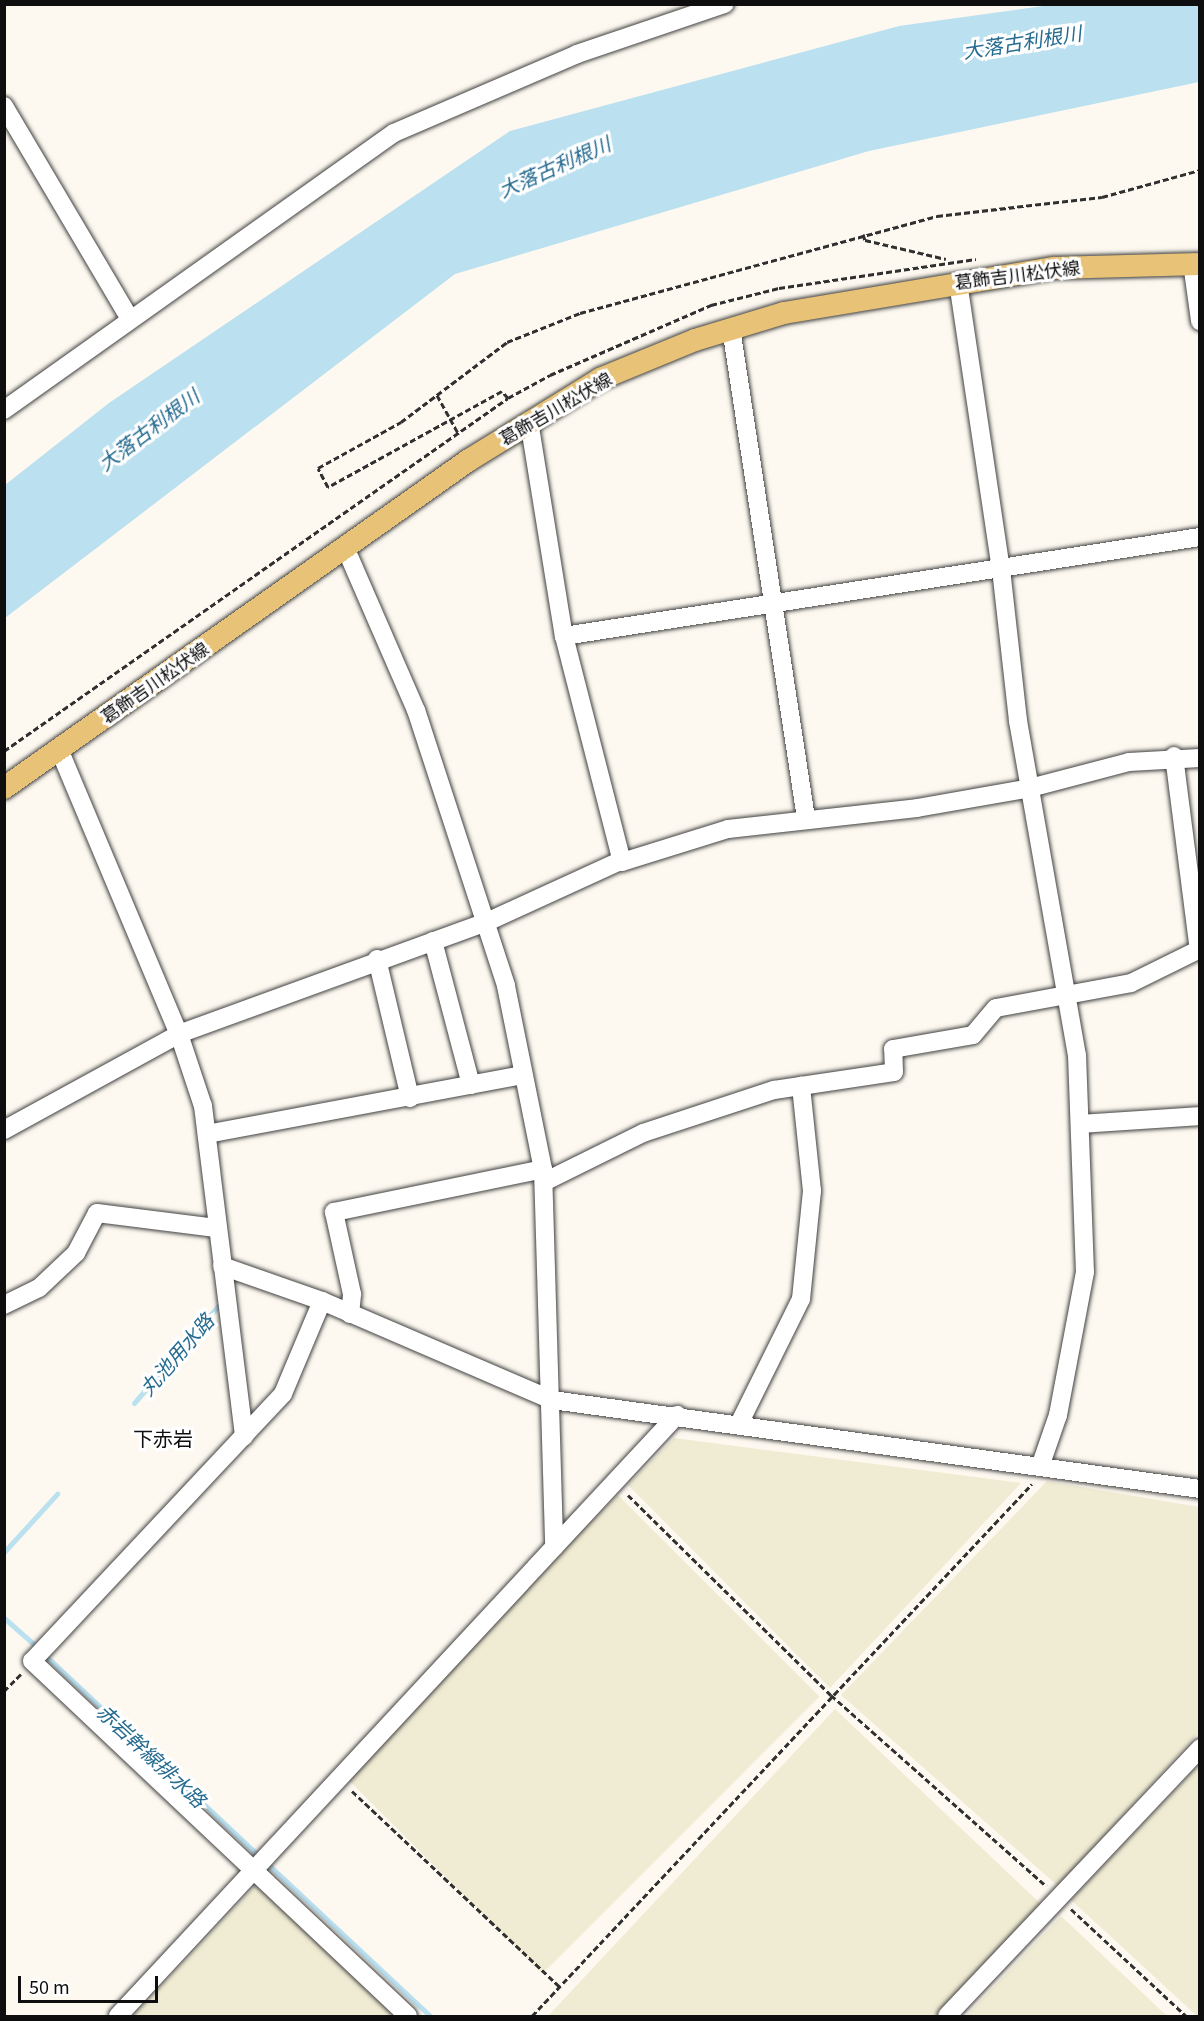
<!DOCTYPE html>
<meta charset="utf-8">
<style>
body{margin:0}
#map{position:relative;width:1204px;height:2021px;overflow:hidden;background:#fdf9f0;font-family:Georgia,"Noto Sans JP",serif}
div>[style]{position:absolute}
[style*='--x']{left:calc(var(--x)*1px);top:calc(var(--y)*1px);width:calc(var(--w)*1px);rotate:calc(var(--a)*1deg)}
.farmland>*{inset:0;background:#f0ebd3;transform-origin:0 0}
.water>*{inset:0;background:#bbe0ef}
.stream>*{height:5px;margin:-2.5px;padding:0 2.5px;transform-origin:2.5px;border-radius:2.5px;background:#bbe0ef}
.path>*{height:3px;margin-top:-1.5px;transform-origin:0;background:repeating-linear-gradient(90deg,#303030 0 6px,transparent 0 9px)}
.roads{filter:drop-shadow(0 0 2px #414141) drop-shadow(0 0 2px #414141)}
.minor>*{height:18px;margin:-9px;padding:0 9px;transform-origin:9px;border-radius:9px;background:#fff}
.major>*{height:22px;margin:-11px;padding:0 11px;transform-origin:11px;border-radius:11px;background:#e8c276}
span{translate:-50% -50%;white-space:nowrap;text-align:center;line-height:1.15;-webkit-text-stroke:6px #fff;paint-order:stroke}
.street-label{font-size:18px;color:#0e0e0e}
.water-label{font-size:20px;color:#266b90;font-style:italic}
.neighbourhood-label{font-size:20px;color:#0e0e0e}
.frame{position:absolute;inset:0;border:6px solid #0e0e0e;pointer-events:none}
.scale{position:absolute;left:18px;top:1976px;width:140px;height:27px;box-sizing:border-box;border:3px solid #0e0e0e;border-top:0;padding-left:8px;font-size:18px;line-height:21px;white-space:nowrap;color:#0e0e0e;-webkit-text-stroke:4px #fff;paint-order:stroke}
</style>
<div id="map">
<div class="farmland">
<div style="clip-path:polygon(674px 1438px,1021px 1483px,830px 1688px,628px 1485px)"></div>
<div style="clip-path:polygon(1047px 1481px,1199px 1507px,1199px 1732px,1058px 1886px,841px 1695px)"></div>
<div style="left:618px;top:1495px;width:285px;height:392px;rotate:45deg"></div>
<div style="clip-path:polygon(835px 1709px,1042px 1905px,936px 2016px,548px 2016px)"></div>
<div style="clip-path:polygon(1199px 1765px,1200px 2016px,1197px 2016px,1071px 1900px)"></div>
<div style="clip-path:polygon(256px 1885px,395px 2016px,133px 2016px)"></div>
<div style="clip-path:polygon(1061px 1916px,1167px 2016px,966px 2016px)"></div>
</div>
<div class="water">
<div style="clip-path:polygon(1057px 4px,1199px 5px,1199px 82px,869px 151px,455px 274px,5px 618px,5px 485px,109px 403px,510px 131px,899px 26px)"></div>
</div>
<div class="stream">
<div style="--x:134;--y:1403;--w:128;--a:-49.1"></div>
<div style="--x:4;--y:1552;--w:79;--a:-47.6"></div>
<div style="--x:4;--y:1618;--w:43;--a:41.2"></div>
<div style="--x:46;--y:1656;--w:289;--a:43.2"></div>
<div style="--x:271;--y:1867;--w:218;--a:43.1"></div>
</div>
<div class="path">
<div style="--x:863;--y:234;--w:6;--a:72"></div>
<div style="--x:865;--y:240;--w:83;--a:13.2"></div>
<div style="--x:437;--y:395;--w:43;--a:61.1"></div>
<div style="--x:508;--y:398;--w:9;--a:-131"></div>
<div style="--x:502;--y:391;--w:199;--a:151.1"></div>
<div style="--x:328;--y:487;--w:21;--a:-118"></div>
<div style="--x:318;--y:468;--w:95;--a:-29"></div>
<div style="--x:401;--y:422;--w:133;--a:-37"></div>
<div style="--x:507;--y:342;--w:79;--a:-21.7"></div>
<div style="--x:580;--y:313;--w:370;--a:-15.2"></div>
<div style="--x:937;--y:216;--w:166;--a:-6.6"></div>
<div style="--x:1102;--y:197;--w:102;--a:-15.4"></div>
<div style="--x:4;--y:751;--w:615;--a:-35.01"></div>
<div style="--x:508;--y:398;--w:48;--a:-28.7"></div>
<div style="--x:550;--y:375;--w:176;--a:-23.5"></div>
<div style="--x:711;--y:305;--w:70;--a:-14"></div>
<div style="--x:779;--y:288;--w:199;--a:-8.4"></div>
<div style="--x:628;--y:1495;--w:285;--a:44.6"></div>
<div style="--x:831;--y:1695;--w:288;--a:41.6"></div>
<div style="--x:4;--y:1691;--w:24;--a:-45"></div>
<div style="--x:352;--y:1791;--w:286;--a:43.3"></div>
<div style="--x:1071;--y:1909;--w:157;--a:42.9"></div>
<div style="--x:532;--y:2016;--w:730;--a:-46.78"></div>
</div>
<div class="roads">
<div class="minor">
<div style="--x:4;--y:106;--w:247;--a:59.4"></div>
<div style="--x:1192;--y:263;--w:59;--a:82.1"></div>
<div style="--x:958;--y:282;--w:290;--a:81.5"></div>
<div style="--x:1001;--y:569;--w:153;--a:83.6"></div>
<div style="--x:1018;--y:721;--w:339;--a:80"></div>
<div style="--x:1077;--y:1055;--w:217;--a:87.9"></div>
<div style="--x:1085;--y:1272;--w:146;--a:100.7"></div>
<div style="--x:1058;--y:1415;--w:52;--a:109.1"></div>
<div style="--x:731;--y:328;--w:498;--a:81.3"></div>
<div style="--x:4;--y:410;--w:478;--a:-35.4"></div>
<div style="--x:394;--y:133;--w:199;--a:-23.3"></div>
<div style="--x:577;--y:54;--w:156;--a:-18.7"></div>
<div style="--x:529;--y:421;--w:218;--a:80.8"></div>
<div style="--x:564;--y:636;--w:233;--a:75.6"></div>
<div style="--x:622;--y:862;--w:111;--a:-17.3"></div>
<div style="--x:728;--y:829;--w:190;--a:-6.3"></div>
<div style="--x:917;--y:808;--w:115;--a:-10"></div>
<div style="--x:1030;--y:788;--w:102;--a:-14.7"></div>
<div style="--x:1129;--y:762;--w:71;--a:-3.2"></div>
<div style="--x:345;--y:547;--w:178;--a:66.5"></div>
<div style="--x:416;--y:710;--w:290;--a:71.9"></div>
<div style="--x:506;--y:986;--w:187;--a:78.6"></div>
<div style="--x:543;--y:1169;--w:378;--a:88.3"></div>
<div style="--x:564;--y:636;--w:644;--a:-8.85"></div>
<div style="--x:59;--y:749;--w:309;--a:67.2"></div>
<div style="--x:179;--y:1034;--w:76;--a:71.6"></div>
<div style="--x:203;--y:1106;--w:333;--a:82.9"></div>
<div style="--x:1174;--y:756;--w:196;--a:82.7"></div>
<div style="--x:433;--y:941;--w:149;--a:75.2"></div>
<div style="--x:377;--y:959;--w:143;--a:76.6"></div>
<div style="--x:1081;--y:1124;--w:119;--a:-3.8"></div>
<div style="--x:4;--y:1130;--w:200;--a:-28.7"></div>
<div style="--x:179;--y:1034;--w:330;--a:-20"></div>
<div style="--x:489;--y:921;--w:146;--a:-24.6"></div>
<div style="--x:207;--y:1134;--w:321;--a:-10.6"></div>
<div style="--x:544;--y:1182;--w:110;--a:-26.3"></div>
<div style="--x:643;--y:1133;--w:138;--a:-18.2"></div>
<div style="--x:774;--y:1090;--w:121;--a:-8.5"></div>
<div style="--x:894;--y:1072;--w:23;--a:-92"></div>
<div style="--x:893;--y:1049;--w:81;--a:-9.9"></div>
<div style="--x:973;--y:1035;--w:35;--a:-50"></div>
<div style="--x:996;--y:1008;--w:137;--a:-10.5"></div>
<div style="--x:1131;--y:983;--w:77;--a:-26.2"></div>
<div style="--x:222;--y:1266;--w:106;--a:19.3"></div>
<div style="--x:322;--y:1301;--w:250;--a:23.3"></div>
<div style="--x:552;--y:1400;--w:654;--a:7.82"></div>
<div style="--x:322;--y:1301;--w:101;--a:112.8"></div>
<div style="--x:283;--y:1394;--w:366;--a:133.2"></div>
<div style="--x:32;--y:1661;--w:517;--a:43.35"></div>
<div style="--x:4;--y:1305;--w:39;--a:-26"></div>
<div style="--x:39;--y:1288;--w:51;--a:-43.4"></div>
<div style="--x:76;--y:1253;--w:45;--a:-62.3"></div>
<div style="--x:97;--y:1213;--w:120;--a:7.2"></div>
<div style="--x:350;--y:1314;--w:20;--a:-84"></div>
<div style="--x:352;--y:1294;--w:84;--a:-102.4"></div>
<div style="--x:334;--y:1212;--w:213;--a:-11.6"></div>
<div style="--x:739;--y:1424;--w:140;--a:-63.6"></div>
<div style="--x:801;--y:1299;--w:109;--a:-84.2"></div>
<div style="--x:812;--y:1191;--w:106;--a:-96"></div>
<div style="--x:118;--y:2016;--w:821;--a:-47.07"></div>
<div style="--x:947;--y:2016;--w:369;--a:-46.6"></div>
</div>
<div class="major">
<div style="--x:4;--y:788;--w:569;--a:-35.2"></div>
<div style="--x:469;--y:460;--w:154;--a:-31.7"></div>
<div style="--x:600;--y:379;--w:103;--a:-22.3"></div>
<div style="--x:695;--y:340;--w:93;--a:-16.9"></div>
<div style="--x:784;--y:313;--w:274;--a:-9.5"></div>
<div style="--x:1054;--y:268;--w:146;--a:-1.6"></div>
</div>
</div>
<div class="street-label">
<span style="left:1017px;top:274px;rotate:-7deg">葛飾吉川松伏線</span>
<span style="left:555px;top:408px;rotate:-30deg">葛飾吉川松伏線</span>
<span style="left:154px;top:682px;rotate:-35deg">葛飾吉川松伏線</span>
</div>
<div class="water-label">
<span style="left:1022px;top:41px;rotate:-9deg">大落古利根川</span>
<span style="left:554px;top:166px;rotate:-24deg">大落古利根川</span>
<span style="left:148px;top:429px;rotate:-37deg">大落古利根川</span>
<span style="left:176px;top:1354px;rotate:-49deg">丸池用水路</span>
<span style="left:152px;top:1755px;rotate:43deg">赤岩幹線排水路</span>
</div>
<div class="neighbourhood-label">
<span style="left:163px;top:1437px">下赤岩</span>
</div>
<div class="frame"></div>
<div class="scale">50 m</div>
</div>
